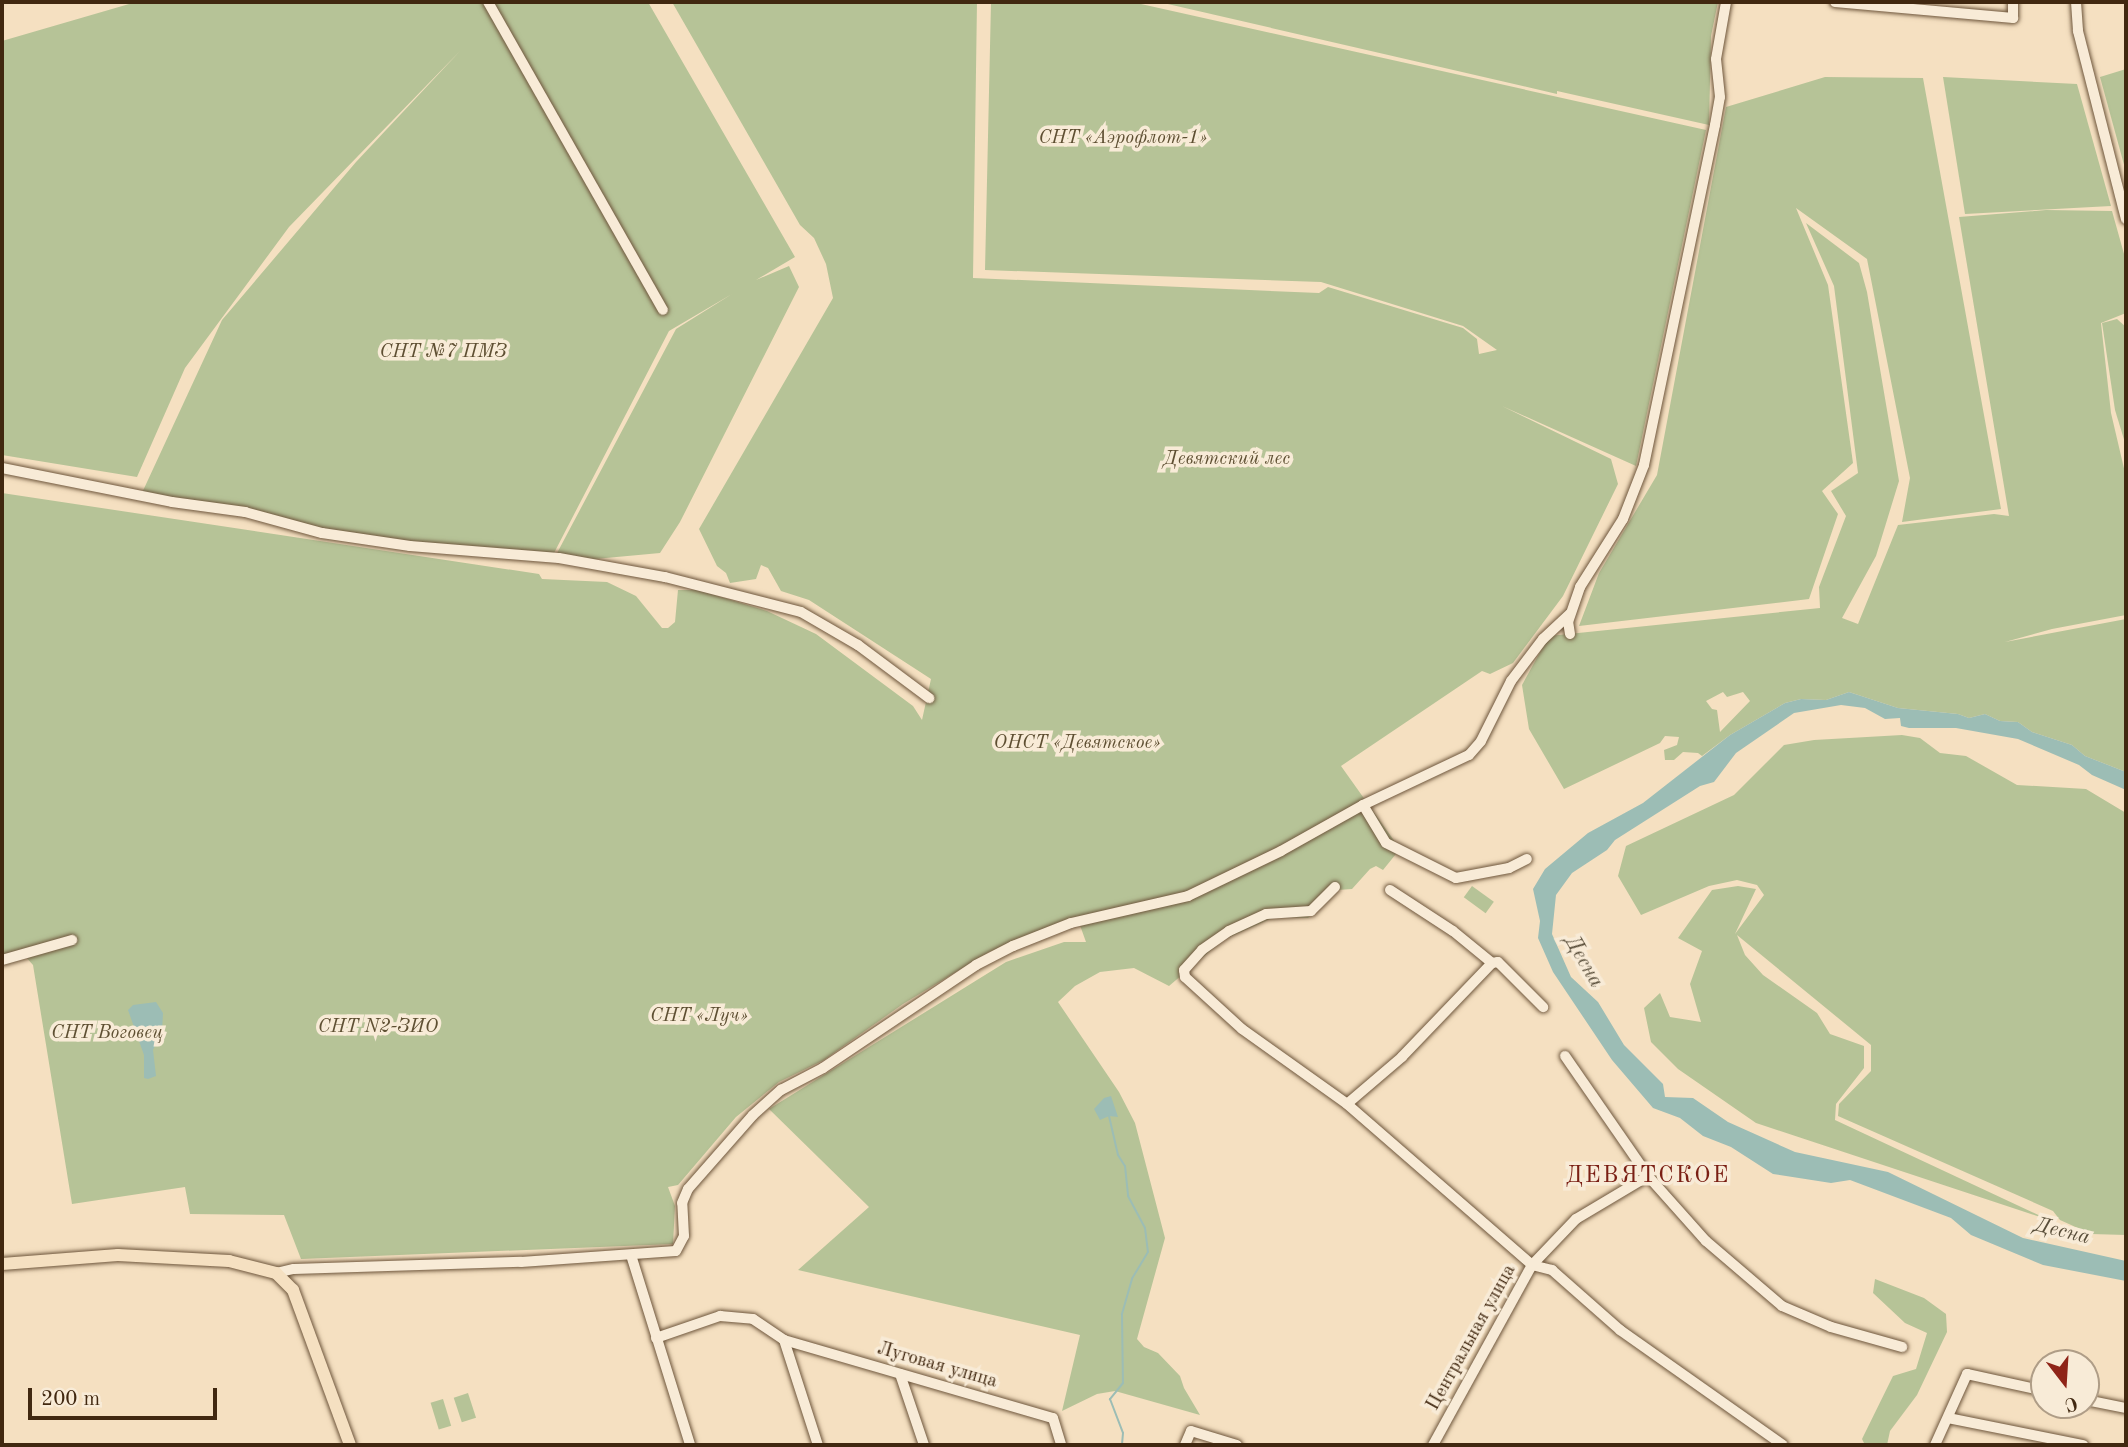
<!DOCTYPE html>
<meta charset="utf-8">
<style>
body{margin:0}
#map{position:relative;width:2128px;height:1447px;overflow:hidden;background:#f5e0c1;font-family:"Old Standard TT",serif}
div>[style]{position:absolute}
[style*='--x']{left:calc(var(--x)*1px);top:calc(var(--y)*1px);width:calc(var(--w)*1px);rotate:calc(var(--a)*1deg)}
.green>*{inset:0;background:#b6c397;transform-origin:0 0}
.water>*{inset:0;background:#9cbdb5}
.stream>*{height:2px;margin:-1px;padding:0 1px;transform-origin:1px;border-radius:1px;background:#9cbdb5}
.roads{filter:drop-shadow(0 0 2px #6e563c) drop-shadow(0 0 2px #6e563c)}
.minor>*{height:10px;margin:-5px;padding:0 5px;transform-origin:5px;border-radius:5px;background:#f8ebd7}
.major>*{height:12px;margin:-6px;padding:0 6px;transform-origin:6px;border-radius:6px;background:#f5e0c1}
span{translate:-50% -50%;white-space:nowrap;text-align:center;line-height:1.15;-webkit-text-stroke:7px #f8ebd7;paint-order:stroke}
.park-label{font-size:19px;color:#5e4f32;font-style:italic}
.street-label{font-size:19px;color:#412810}
.water-label{font-size:21px;color:#584d39;font-style:italic}
.quarter-label{font-size:23px;color:#7a1f14;letter-spacing:2px}
.frame{position:absolute;inset:0;border:4px solid #412810;pointer-events:none}
.north{position:absolute;left:2030px;top:1349px;width:70px;height:70px;box-sizing:border-box;background:#f8ebd7;border:2px solid #af9d87;border-radius:50%;rotate:163deg;font-size:19px;font-weight:700;line-height:28px;text-align:center;color:#412810}
.north::after{content:'';display:block;margin:auto;width:24px;height:32px;background:#8f2418;clip-path:polygon(50% 0,100% 100%,50% 72%,0 100%)}
.scale{position:absolute;left:28px;top:1388px;width:189px;height:32px;box-sizing:border-box;border:4px solid #412810;border-top:0;padding-left:9px;font-size:21px;line-height:24px;white-space:nowrap;color:#412810;-webkit-text-stroke:5px #f8ebd7;paint-order:stroke}
</style>
<div id="map">
<div class="green">
<div style="clip-path:polygon(136px 2px,648px 2px,795px 257px,756px 280px,789px 266px,799px 287px,680px 522px,660px 553px,595px 559px,556px 555px,676px 329px,732px 294px,669px 331px,553px 555px,350px 537px,141px 495px,222px 320px,356px 162px,461px 50px,289px 227px,185px 368px,137px 477px,2px 455px,2px 41px)"></div>
<div style="clip-path:polygon(672px 2px,977px 2px,973px 278px,1319px 293px,1328px 287px,1463px 328px,1477px 339px,1479px 354px,1497px 350px,1463px 326px,1321px 282px,985px 270px,991px 2px,1132px 2px,1706px 130px,1636px 466px,1502px 406px,1611px 459px,1618px 484px,1563px 596px,1513px 663px,1490px 674px,1482px 671px,1341px 766px,1400px 849px,1383px 870px,1376px 866px,1370px 869px,1352px 889px,1338px 890px,1308px 918px,1275px 917px,1223px 940px,1169px 986px,1134px 968px,1100px 972px,1075px 986px,1058px 1002px,1119px 1092px,1135px 1123px,1165px 1238px,1137px 1339px,1144px 1347px,1158px 1353px,1180px 1376px,1184px 1388px,1200px 1415px,1115px 1391px,1097px 1394px,1062px 1411px,1080px 1335px,798px 1270px,869px 1207px,769px 1109px,1006px 962px,1064px 942px,1086px 942px,1077px 917px,989px 952px,903px 1004px,824px 1060px,779px 1082px,736px 1117px,678px 1185px,668px 1187px,675px 1206px,673px 1244px,301px 1259px,284px 1215px,190px 1214px,185px 1187px,72px 1204px,33px 965px,24px 955px,2px 959px,2px 493px,539px 574px,542px 579px,607px 582px,636px 596px,662px 628px,668px 628px,675px 622px,678px 590px,698px 590px,767px 611px,816px 634px,913px 706px,922px 720px,931px 679px,809px 600px,781px 591px,768px 568px,761px 565px,756px 579px,730px 583px,726px 573px,717px 566px,699px 529px,833px 298px,826px 264px,814px 238px,800px 225px)"></div>
<div style="clip-path:polygon(1159px 2px,1718px 2px,1711px 36px,1709px 125px,1557px 91px,1557px 94px)"></div>
<div style="clip-path:polygon(2126px 69px,2126px 172px,2100px 77px)"></div>
<div style="clip-path:polygon(1825px 77px,1923px 78px,2001px 509px,1902px 522px,1910px 478px,1867px 259px,1796px 208px,1828px 285px,1853px 463px,1822px 491px,1838px 514px,1809px 599px,1579px 626px,1599px 573px,1657px 475px,1726px 107px)"></div>
<div style="clip-path:polygon(1943px 77px,2077px 84px,2111px 206px,1965px 214px)"></div>
<div style="clip-path:polygon(evenodd,2046px 210px,2112px 211px,2126px 261px,2126px 313px,2101px 323px,2111px 413px,2126px 477px,2126px 615px,2052px 629px,2005px 642px,2126px 619px,2126px 772px,2085px 756px,2072px 745px,2032px 732px,2018px 722px,2000px 721px,1985px 714px,1969px 718px,1958px 714px,1898px 708px,1849px 692px,1826px 700px,1801px 699px,1785px 703px,1730px 735px,1702px 756px,1698px 753px,1683px 752px,1674px 760px,1665px 760px,1664px 750px,1677px 745px,1679px 737px,1665px 736px,1660px 743px,1564px 789px,1529px 729px,1522px 685px,1549px 636px,1820px 608px,1819px 587px,1846px 516px,1831px 491px,1858px 473px,1834px 286px,1806px 223px,1859px 263px,1867px 292px,1899px 481px,1876px 556px,1842px 618px,1858px 624px,1898px 525px,1994px 514px,2009px 516px,1959px 217px,2046px 210px,1723px 692px,1727px 697px,1743px 692px,1750px 701px,1720px 732px,1717px 710px,1712px 709px,1706px 701px,1723px 692px)"></div>
<div style="clip-path:polygon(2117px 319px,2126px 327px,2126px 446px,2115px 410px,2102px 323px)"></div>
<div style="clip-path:polygon(1902px 735px,1920px 738px,1940px 753px,1966px 756px,2017px 785px,2086px 789px,2126px 813px,2126px 1235px,2091px 1234px,2060px 1220px,2053px 1211px,1838px 1116px,1839px 1104px,1871px 1071px,1871px 1045px,1737px 935px,1745px 955px,1763px 975px,1817px 1013px,1830px 1034px,1864px 1046px,1864px 1068px,1836px 1104px,1835px 1120px,2049px 1220px,1756px 1123px,1678px 1069px,1651px 1042px,1644px 1008px,1660px 993px,1670px 1017px,1701px 1022px,1690px 984px,1702px 951px,1678px 938px,1712px 890px,1738px 886px,1756px 889px,1735px 934px,1764px 895px,1757px 885px,1737px 880px,1709px 886px,1641px 915px,1618px 876px,1626px 846px,1734px 795px,1784px 745px,1814px 740px)"></div>
<div style="left:1472px;top:886px;width:27px;height:14px;rotate:36deg"></div>
<div style="clip-path:polygon(1875px 1279px,1924px 1298px,1946px 1314px,1947px 1332px,1917px 1395px,1890px 1431px,1887px 1445px,1865px 1445px,1862px 1439px,1893px 1376px,1916px 1369px,1927px 1333px,1905px 1323px,1873px 1293px)"></div>
<div style="left:468px;top:1393px;width:26px;height:15px;rotate:72deg"></div>
<div style="left:443px;top:1399px;width:28px;height:13px;rotate:73deg"></div>
</div>
<div class="water">
<div style="clip-path:polygon(1849px 692px,1898px 708px,1958px 714px,1969px 718px,1985px 714px,2000px 721px,2018px 722px,2032px 732px,2072px 745px,2085px 756px,2126px 772px,2126px 790px,2092px 775px,2079px 765px,2018px 739px,1956px 728px,1909px 728px,1901px 726px,1900px 718px,1885px 719px,1865px 708px,1841px 705px,1794px 713px,1736px 753px,1714px 782px,1700px 786px,1615px 840px,1607px 850px,1572px 873px,1556px 895px,1552px 934px,1571px 977px,1598px 1002px,1624px 1045px,1663px 1084px,1665px 1097px,1693px 1098px,1728px 1122px,1795px 1152px,1888px 1172px,2023px 1238px,2126px 1261px,2126px 1281px,2043px 1265px,1971px 1235px,1951px 1218px,1850px 1180px,1831px 1183px,1773px 1174px,1731px 1147px,1703px 1136px,1680px 1118px,1653px 1108px,1612px 1060px,1553px 972px,1538px 938px,1540px 921px,1533px 889px,1545px 869px,1588px 833px,1643px 803px,1730px 735px,1785px 703px,1801px 699px,1826px 700px)"></div>
<div style="clip-path:polygon(156px 1002px,163px 1013px,162px 1032px,153px 1050px,156px 1076px,148px 1079px,144px 1078px,144px 1055px,128px 1010px,133px 1005px)"></div>
<div style="clip-path:polygon(1111px 1096px,1118px 1117px,1109px 1116px,1100px 1120px,1094px 1109px,1104px 1098px)"></div>
</div>
<div class="stream">
<div style="--x:1109;--y:1116;--w:40;--a:77"></div>
<div style="--x:1118;--y:1155;--w:13;--a:58"></div>
<div style="--x:1125;--y:1166;--w:30;--a:84"></div>
<div style="--x:1128;--y:1196;--w:36;--a:62"></div>
<div style="--x:1145;--y:1228;--w:24;--a:83"></div>
<div style="--x:1148;--y:1252;--w:31;--a:121"></div>
<div style="--x:1132;--y:1279;--w:37;--a:106"></div>
<div style="--x:1122;--y:1315;--w:68;--a:89.2"></div>
<div style="--x:1123;--y:1383;--w:21;--a:129"></div>
<div style="--x:1110;--y:1399;--w:36;--a:69"></div>
<div style="--x:1123;--y:1433;--w:12;--a:95"></div>
</div>
<div class="roads">
<div class="minor">
<div style="--x:488;--y:2;--w:354;--a:60.4"></div>
<div style="--x:1835;--y:2;--w:179;--a:5.1"></div>
<div style="--x:2013;--y:18;--w:16;--a:-90"></div>
<div style="--x:2076;--y:2;--w:29;--a:86"></div>
<div style="--x:2078;--y:31;--w:194;--a:75.7"></div>
<div style="--x:2;--y:468;--w:173;--a:11.3"></div>
<div style="--x:172;--y:502;--w:74;--a:7.8"></div>
<div style="--x:245;--y:512;--w:80;--a:15.3"></div>
<div style="--x:322;--y:533;--w:89;--a:8.4"></div>
<div style="--x:410;--y:546;--w:149;--a:4.6"></div>
<div style="--x:559;--y:558;--w:108;--a:10.2"></div>
<div style="--x:665;--y:577;--w:140;--a:14.4"></div>
<div style="--x:801;--y:612;--w:66;--a:30.1"></div>
<div style="--x:858;--y:645;--w:89;--a:36.7"></div>
<div style="--x:1570;--y:634;--w:12;--a:-99"></div>
<div style="--x:1568;--y:622;--w:37;--a:-71"></div>
<div style="--x:1580;--y:587;--w:80;--a:-57.7"></div>
<div style="--x:1623;--y:519;--w:58;--a:-68.7"></div>
<div style="--x:1644;--y:465;--w:347;--a:-78.2"></div>
<div style="--x:1715;--y:125;--w:28;--a:-80"></div>
<div style="--x:1720;--y:97;--w:38;--a:-96"></div>
<div style="--x:1716;--y:59;--w:58;--a:-80"></div>
<div style="--x:1363;--y:805;--w:44;--a:58.8"></div>
<div style="--x:1386;--y:843;--w:78;--a:26.6"></div>
<div style="--x:1456;--y:878;--w:54;--a:-10.7"></div>
<div style="--x:1509;--y:868;--w:20;--a:-27"></div>
<div style="--x:1335;--y:887;--w:34;--a:135"></div>
<div style="--x:1311;--y:911;--w:45;--a:176.2"></div>
<div style="--x:1266;--y:914;--w:41;--a:155.3"></div>
<div style="--x:1229;--y:931;--w:33;--a:145"></div>
<div style="--x:1202;--y:950;--w:27;--a:132"></div>
<div style="--x:1184;--y:970;--w:7;--a:82"></div>
<div style="--x:1185;--y:977;--w:77;--a:42.4"></div>
<div style="--x:1242;--y:1029;--w:129;--a:35.5"></div>
<div style="--x:1390;--y:890;--w:75;--a:33.1"></div>
<div style="--x:1453;--y:931;--w:50;--a:39.4"></div>
<div style="--x:1492;--y:963;--w:130;--a:133.8"></div>
<div style="--x:1402;--y:1057;--w:72;--a:139.5"></div>
<div style="--x:1347;--y:1104;--w:245;--a:41"></div>
<div style="--x:1532;--y:1265;--w:21;--a:14"></div>
<div style="--x:1552;--y:1270;--w:91;--a:41.4"></div>
<div style="--x:1620;--y:1330;--w:199;--a:35.2"></div>
<div style="--x:2;--y:960;--w:73;--a:-15.9"></div>
<div style="--x:1492;--y:963;--w:6;--a:-9"></div>
<div style="--x:1498;--y:962;--w:64;--a:45"></div>
<div style="--x:1565;--y:1056;--w:146;--a:55.3"></div>
<div style="--x:1648;--y:1176;--w:87;--a:48.3"></div>
<div style="--x:1706;--y:1241;--w:100;--a:40.5"></div>
<div style="--x:1782;--y:1306;--w:53;--a:23.2"></div>
<div style="--x:1831;--y:1327;--w:74;--a:15.7"></div>
<div style="--x:631;--y:1255;--w:199;--a:72.7"></div>
<div style="--x:276;--y:1273;--w:18;--a:-13"></div>
<div style="--x:294;--y:1269;--w:227;--a:-1.8"></div>
<div style="--x:521;--y:1262;--w:155;--a:-4.1"></div>
<div style="--x:676;--y:1251;--w:17;--a:-62"></div>
<div style="--x:684;--y:1236;--w:33;--a:-93"></div>
<div style="--x:682;--y:1203;--w:15;--a:-67"></div>
<div style="--x:688;--y:1189;--w:98;--a:-48.7"></div>
<div style="--x:753;--y:1115;--w:38;--a:-42"></div>
<div style="--x:781;--y:1090;--w:47;--a:-27.6"></div>
<div style="--x:823;--y:1068;--w:184;--a:-33.9"></div>
<div style="--x:976;--y:965;--w:42;--a:-27.2"></div>
<div style="--x:1013;--y:946;--w:62;--a:-21.6"></div>
<div style="--x:1071;--y:923;--w:120;--a:-13"></div>
<div style="--x:1188;--y:896;--w:103;--a:-25.8"></div>
<div style="--x:1281;--y:851;--w:94;--a:-29.3"></div>
<div style="--x:1363;--y:805;--w:117;--a:-25.3"></div>
<div style="--x:1469;--y:755;--w:18;--a:-49"></div>
<div style="--x:1481;--y:741;--w:67;--a:-63.4"></div>
<div style="--x:1511;--y:681;--w:53;--a:-52.7"></div>
<div style="--x:1543;--y:639;--w:37;--a:-43"></div>
<div style="--x:656;--y:1338;--w:68;--a:-19"></div>
<div style="--x:720;--y:1316;--w:33;--a:5"></div>
<div style="--x:753;--y:1319;--w:37;--a:34"></div>
<div style="--x:784;--y:1340;--w:280;--a:16.2"></div>
<div style="--x:1053;--y:1418;--w:28;--a:73"></div>
<div style="--x:784;--y:1340;--w:110;--a:72.1"></div>
<div style="--x:900;--y:1374;--w:75;--a:71.3"></div>
<div style="--x:2086;--y:1400;--w:41;--a:11.3"></div>
<div style="--x:1948;--y:1418;--w:138;--a:11.3"></div>
<div style="--x:1185;--y:1445;--w:15;--a:-67"></div>
<div style="--x:1191;--y:1431;--w:48;--a:16.9"></div>
<div style="--x:1433;--y:1445;--w:205;--a:-61.2"></div>
<div style="--x:1532;--y:1265;--w:64;--a:-46.3"></div>
<div style="--x:1576;--y:1219;--w:84;--a:-30.8"></div>
<div style="--x:1935;--y:1445;--w:78;--a:-65.7"></div>
<div style="--x:1967;--y:1374;--w:79;--a:12.4"></div>
</div>
<div class="major">
<div style="--x:2;--y:1264;--w:116;--a:-4.4"></div>
<div style="--x:118;--y:1255;--w:111;--a:3.1"></div>
<div style="--x:229;--y:1261;--w:49;--a:14.3"></div>
<div style="--x:276;--y:1273;--w:24;--a:45"></div>
<div style="--x:293;--y:1290;--w:165;--a:69.8"></div>
</div>
</div>
<div class="park-label">
<span style="left:1123px;top:139px">СНТ «Аэрофлот-1»</span>
<span style="left:443px;top:353px">СНТ №7 ПМЗ</span>
<span style="left:1227px;top:460px">Девятский лес</span>
<span style="left:1077px;top:744px">ОНСТ «Девятское»</span>
<span style="left:699px;top:1017px">СНТ «Луч»</span>
<span style="left:378px;top:1028px">СНТ N2-ЗИО</span>
<span style="left:107px;top:1034px">СНТ Воговец</span>
</div>
<div class="street-label">
<span style="left:1472px;top:1338px;rotate:-61deg">Центральная улица</span>
<span style="left:937px;top:1366px;rotate:16deg">Луговая улица</span>
</div>
<div class="water-label">
<span style="left:1583px;top:962px;rotate:60deg">Десна</span>
<span style="left:2062px;top:1232px;rotate:14deg">Десна</span>
</div>
<div class="quarter-label">
<span style="left:1648px;top:1176px">ДЕВЯТСКОЕ</span>
</div>
<div class="frame"></div>
<div class="north">С</div>
<div class="scale">200 m</div>
</div>
